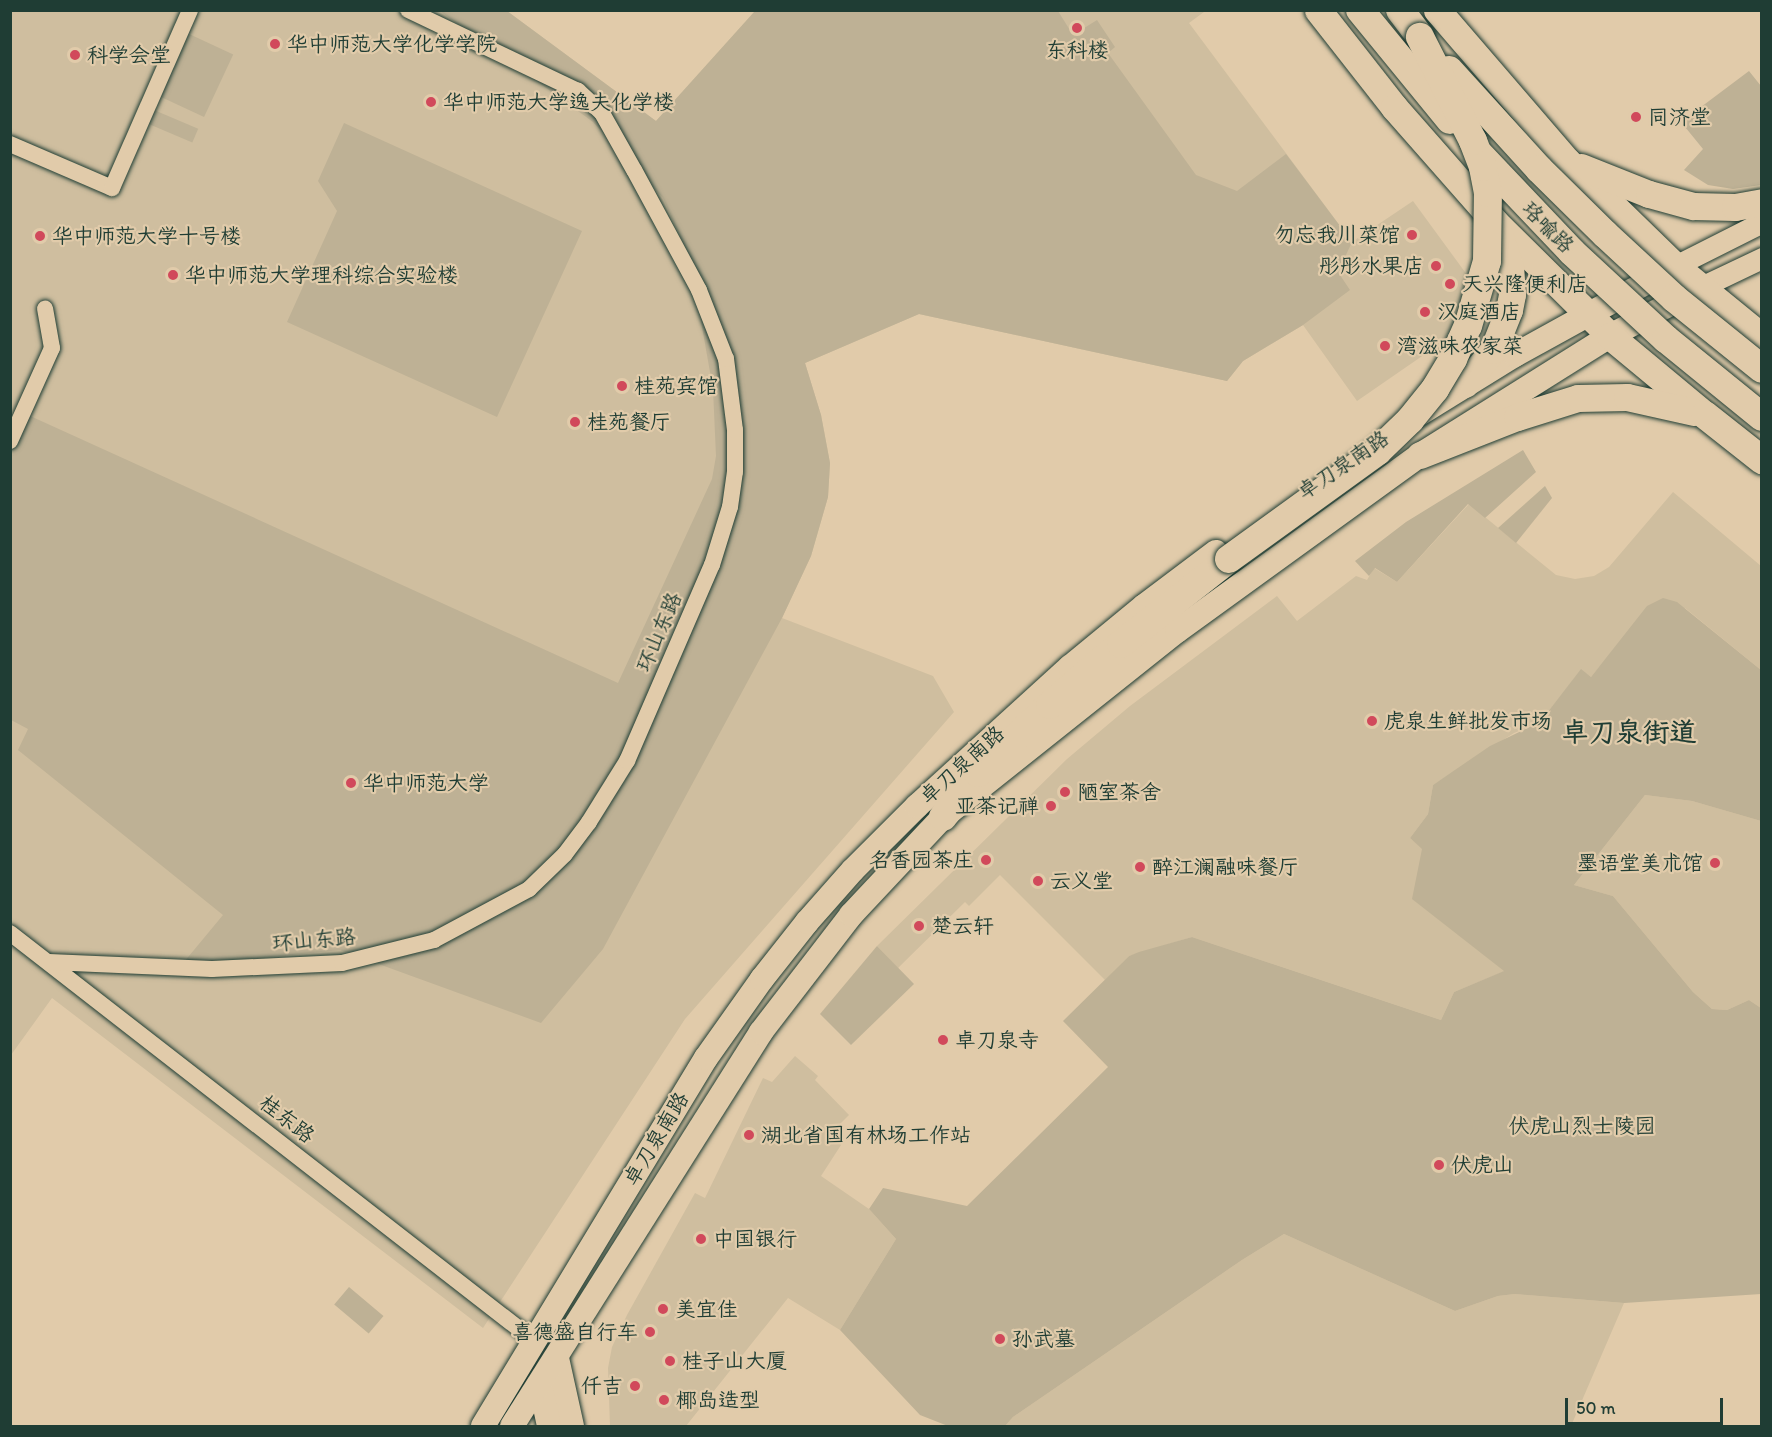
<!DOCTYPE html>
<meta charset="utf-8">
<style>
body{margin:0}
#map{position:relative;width:1772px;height:1437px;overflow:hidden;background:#e1cbaa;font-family:Itim,"LXGW WenKai TC",sans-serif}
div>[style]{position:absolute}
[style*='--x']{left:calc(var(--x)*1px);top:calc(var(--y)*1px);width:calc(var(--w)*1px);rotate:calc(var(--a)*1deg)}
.built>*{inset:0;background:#cfbe9f}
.green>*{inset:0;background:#beb195;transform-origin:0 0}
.roads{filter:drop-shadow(0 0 2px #1f3d34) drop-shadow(0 0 2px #1f3d34)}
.minor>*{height:16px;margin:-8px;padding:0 8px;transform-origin:8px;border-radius:8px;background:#e1cbaa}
.tertiary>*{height:21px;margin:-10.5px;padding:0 10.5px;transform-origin:10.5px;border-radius:10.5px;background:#e1cbaa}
.secondary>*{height:24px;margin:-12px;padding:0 12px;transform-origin:12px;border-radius:12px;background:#e1cbaa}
.primary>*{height:27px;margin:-13.5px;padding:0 13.5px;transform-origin:13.5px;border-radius:13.5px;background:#e1cbaa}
.trunk>*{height:28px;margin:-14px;padding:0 14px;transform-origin:14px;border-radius:14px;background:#e1cbaa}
.bridges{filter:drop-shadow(0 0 2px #1f3d34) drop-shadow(0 0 2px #1f3d34)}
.trunk-bridge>*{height:28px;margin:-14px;padding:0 14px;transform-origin:14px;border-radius:14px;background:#e1cbaa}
.dots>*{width:16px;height:16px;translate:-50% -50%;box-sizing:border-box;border:3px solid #e1cbaa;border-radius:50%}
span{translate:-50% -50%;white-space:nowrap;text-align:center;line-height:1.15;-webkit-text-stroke:4.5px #e1cbaa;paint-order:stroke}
.poi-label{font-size:21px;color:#1f3d34}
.left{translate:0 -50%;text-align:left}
.right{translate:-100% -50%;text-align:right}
.street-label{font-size:21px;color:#1f3d34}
.park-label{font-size:21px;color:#274339}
.district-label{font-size:27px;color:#1f3d34;font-weight:700}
.frame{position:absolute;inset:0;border:12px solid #1f3d34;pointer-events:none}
.scale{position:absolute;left:1565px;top:1398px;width:158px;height:27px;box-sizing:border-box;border:3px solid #1f3d34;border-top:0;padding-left:8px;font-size:18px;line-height:21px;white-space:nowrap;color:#1f3d34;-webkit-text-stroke:4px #e1cbaa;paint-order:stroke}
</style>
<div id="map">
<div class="built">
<div style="clip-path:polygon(11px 11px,507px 11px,656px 121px,755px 11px,1203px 11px,1204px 12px,1189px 23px,1352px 242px,1413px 201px,1473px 283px,1457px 332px,1357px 401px,1303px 325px,1243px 361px,1227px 381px,919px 314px,805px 363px,821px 415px,830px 463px,828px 497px,811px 556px,782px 618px,933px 676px,954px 712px,685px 1019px,483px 1328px,52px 998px,11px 1055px)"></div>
<div style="clip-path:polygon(1673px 492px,1761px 566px,1761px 670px,1685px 608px,1600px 666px,1591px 677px,1581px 670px,1540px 722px,1514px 733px,1433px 785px,1428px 814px,1410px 838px,1423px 849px,1413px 899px,1505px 971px,1454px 992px,1441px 1020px,1192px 937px,1129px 956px,1105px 980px,1000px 875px,969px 906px,965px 902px,898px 968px,877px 946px,1067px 759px,1130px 706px,1277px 596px,1297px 621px,1356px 576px,1367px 580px,1374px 568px,1397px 582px,1469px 504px,1556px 575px,1575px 579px,1594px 576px,1609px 567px)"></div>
<div style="clip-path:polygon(1645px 795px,1692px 801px,1761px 821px,1761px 1008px,1749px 1000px,1727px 1010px,1712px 1009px,1693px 992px,1613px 896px,1574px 885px)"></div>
<div style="clip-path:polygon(795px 1056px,818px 1076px,815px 1080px,849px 1115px,830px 1134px,841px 1145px,821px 1176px,869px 1209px,896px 1239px,840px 1330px,788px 1298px,686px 1426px,610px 1426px,608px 1368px,612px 1347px,627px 1315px,695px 1193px,705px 1198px,763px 1078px,772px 1082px)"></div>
<div style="clip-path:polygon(1284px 1234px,1455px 1311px,1498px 1296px,1515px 1294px,1624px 1303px,1571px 1426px,1005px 1426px,1013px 1417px,1242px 1260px)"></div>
</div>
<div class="green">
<div style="clip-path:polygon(440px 11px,507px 11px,656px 121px,755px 11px,1058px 11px,1073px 35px,1097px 20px,1115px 47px,1108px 53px,1196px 175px,1237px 191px,1286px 154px,1352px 242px,1338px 272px,1350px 290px,1303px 325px,1243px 361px,1227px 381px,919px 314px,805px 363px,821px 415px,830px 463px,828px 497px,811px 556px,782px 618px,603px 949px,541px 1023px,340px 950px,213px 963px,184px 962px,223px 915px,18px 750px,28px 729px,11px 720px,10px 445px,28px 415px,618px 683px,712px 479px,716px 456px,713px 389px,690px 259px,663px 198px,593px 122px)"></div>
<div style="left:187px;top:33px;width:51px;height:69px;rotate:25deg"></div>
<div style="clip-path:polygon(1749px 71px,1761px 86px,1761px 185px,1733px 189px,1708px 185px,1684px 170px,1703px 149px,1681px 122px)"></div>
<div style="left:154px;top:110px;width:48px;height:15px;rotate:23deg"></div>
<div style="clip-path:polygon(344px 123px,582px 231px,497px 417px,287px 322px,337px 211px,318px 181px)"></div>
<div style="clip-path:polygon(1523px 450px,1536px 472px,1485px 518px,1468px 504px,1397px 582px,1375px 568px,1369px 576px,1355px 561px,1406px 522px)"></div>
<div style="clip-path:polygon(1545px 486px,1552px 498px,1516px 543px,1498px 528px)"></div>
<div style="clip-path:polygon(1663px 598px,1677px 602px,1761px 670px,1761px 821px,1692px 801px,1645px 795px,1574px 885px,1613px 896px,1693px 992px,1712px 1009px,1727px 1010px,1749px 1000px,1761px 1008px,1761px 1294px,1624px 1303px,1515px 1294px,1498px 1296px,1455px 1311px,1284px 1234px,1242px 1260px,1013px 1417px,1005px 1426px,948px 1426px,920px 1415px,840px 1330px,896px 1239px,869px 1209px,883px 1188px,967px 1206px,1108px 1067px,1063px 1021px,1129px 956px,1139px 952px,1192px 937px,1441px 1020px,1454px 992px,1504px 971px,1412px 899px,1422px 849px,1410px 838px,1428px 814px,1433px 785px,1490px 746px,1540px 722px,1581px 669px,1591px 677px,1647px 606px)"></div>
<div style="clip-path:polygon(877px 946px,914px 984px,851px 1045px,820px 1014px)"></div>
<div style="left:349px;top:1287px;width:45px;height:23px;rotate:40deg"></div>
</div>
<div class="roads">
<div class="minor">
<div style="--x:10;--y:144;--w:111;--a:23.3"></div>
<div style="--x:112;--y:188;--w:194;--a:-66.3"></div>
<div style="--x:10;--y:441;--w:102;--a:-65.7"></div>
<div style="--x:52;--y:348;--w:40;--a:-100"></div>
<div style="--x:10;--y:933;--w:666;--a:37.87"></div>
<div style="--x:49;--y:962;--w:163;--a:2.5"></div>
<div style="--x:212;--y:969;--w:130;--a:-2.6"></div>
<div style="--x:342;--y:963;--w:95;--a:-14"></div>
<div style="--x:434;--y:940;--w:108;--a:-28.2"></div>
<div style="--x:529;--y:889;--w:50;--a:-44.2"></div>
<div style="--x:565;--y:854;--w:40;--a:-53"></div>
<div style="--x:589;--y:822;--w:72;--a:-58.1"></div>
<div style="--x:627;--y:761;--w:214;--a:-66.6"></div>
<div style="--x:712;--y:565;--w:61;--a:-72.8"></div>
<div style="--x:730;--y:507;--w:35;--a:-82"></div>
<div style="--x:735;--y:472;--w:42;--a:-90"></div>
<div style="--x:735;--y:430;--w:72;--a:-97.2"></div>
<div style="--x:726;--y:359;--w:74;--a:-111.4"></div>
<div style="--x:699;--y:290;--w:136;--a:-118.4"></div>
<div style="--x:634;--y:170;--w:65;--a:-119.3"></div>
<div style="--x:602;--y:113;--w:33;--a:-137"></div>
<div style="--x:578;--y:91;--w:188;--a:-154.5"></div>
</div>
<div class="tertiary">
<div style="--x:1675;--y:266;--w:97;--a:-26.8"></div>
<div style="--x:1699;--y:288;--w:70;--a:-25.5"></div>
</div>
<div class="secondary">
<div style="--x:1421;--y:413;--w:110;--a:-31.7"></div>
<div style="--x:1515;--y:355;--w:176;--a:-28.9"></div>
<div style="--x:557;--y:1358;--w:70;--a:77.6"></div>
<div style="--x:540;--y:1384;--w:43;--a:77.9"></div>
<div style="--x:483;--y:1426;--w:430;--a:-58.8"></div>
<div style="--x:706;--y:1058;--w:97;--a:-54.7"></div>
<div style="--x:762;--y:979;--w:73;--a:-51.7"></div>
<div style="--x:807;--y:922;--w:69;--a:-48.5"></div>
<div style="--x:853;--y:870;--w:91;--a:-45"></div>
<div style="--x:917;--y:806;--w:207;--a:-42.3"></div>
<div style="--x:1070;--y:667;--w:96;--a:-39.5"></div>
<div style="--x:1144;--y:606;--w:90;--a:-36.9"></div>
<div style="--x:512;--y:1426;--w:466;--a:-57.7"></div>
<div style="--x:761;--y:1032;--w:148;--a:-52.4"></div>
<div style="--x:851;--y:915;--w:134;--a:-46.8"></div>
<div style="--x:943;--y:817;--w:299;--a:-38.5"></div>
<div style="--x:1177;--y:631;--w:300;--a:-35.9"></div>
<div style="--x:1420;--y:455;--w:224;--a:-32.1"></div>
<div style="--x:1610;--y:336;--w:94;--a:-27.9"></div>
</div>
<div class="primary">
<div style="--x:1318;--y:10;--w:123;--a:51.9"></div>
<div style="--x:1394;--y:107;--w:153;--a:48.7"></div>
<div style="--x:1495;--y:222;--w:162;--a:44.7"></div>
<div style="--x:1610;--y:336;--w:124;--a:39.7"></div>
<div style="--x:1437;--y:10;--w:199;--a:49.3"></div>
<div style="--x:1567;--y:161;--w:151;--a:44.2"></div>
<div style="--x:1675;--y:266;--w:112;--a:39.2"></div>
<div style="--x:1581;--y:167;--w:73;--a:21.7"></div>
<div style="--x:1649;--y:194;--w:46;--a:15.3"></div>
<div style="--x:1693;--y:206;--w:42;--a:1.4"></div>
<div style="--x:1735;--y:207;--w:27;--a:-10"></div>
<div style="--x:1465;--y:384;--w:44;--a:-50.5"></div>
<div style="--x:1493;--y:350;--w:43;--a:-68.2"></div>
<div style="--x:1509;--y:310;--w:16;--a:-79"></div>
<div style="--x:1512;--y:294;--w:27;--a:-94"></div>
<div style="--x:1510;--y:267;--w:41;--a:-108.4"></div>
<div style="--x:1420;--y:455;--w:104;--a:-21.4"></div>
<div style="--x:1517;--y:417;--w:64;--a:-17.3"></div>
<div style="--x:1578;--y:398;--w:49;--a:-1.2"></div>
<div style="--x:1627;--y:397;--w:69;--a:12.6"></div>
</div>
<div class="trunk">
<div style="--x:1400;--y:10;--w:34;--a:53"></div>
<div style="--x:1705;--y:415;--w:73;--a:38.3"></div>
<div style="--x:943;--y:817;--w:56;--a:-51.5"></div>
<div style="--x:978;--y:773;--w:99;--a:-43.4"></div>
<div style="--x:1050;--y:705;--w:94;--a:-40.7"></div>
<div style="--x:1121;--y:644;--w:137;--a:-38.2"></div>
</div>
</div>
<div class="bridges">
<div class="trunk-bridge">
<div style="--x:1360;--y:10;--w:142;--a:50.7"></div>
<div style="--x:1449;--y:70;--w:134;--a:47.7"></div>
<div style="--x:1539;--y:169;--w:93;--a:44.6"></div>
<div style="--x:1605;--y:234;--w:94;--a:42.8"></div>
<div style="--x:1674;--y:298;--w:113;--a:38.9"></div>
<div style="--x:1480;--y:155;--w:134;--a:46.5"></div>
<div style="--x:1572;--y:252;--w:128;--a:42.8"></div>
<div style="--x:1666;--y:339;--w:124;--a:39.1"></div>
<div style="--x:1229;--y:559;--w:184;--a:-35.9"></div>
<div style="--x:1378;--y:451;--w:45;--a:-44.1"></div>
<div style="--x:1410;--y:420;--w:40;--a:-51"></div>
<div style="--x:1435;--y:389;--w:35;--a:-59"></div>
<div style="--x:1453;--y:359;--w:36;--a:-66"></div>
<div style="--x:1468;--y:326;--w:68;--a:-73.7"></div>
<div style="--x:1487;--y:261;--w:68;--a:-89.2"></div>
<div style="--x:1488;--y:193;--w:26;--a:-101"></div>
<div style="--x:1483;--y:167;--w:28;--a:-111"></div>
<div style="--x:1473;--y:141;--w:117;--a:-117"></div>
</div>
</div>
<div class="dots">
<div style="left:1077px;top:28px;background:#d1495b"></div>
<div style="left:275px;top:44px;background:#d1495b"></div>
<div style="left:75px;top:55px;background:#d1495b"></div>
<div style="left:431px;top:102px;background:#d1495b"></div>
<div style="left:1636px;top:117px;background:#d1495b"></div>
<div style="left:1412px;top:235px;background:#d1495b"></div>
<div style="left:40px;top:236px;background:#d1495b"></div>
<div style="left:1436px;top:266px;background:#d1495b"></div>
<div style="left:173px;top:275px;background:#d1495b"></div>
<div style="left:1450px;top:284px;background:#d1495b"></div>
<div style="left:1425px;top:312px;background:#d1495b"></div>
<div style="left:1385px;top:346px;background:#d1495b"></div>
<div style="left:622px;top:386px;background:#d1495b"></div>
<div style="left:575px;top:422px;background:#d1495b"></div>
<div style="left:1372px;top:721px;background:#d1495b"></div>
<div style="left:351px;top:783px;background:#d1495b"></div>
<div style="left:1065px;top:792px;background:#d1495b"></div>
<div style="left:1051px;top:806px;background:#d1495b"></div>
<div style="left:986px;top:860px;background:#d1495b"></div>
<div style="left:1715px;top:863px;background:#d1495b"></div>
<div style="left:1140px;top:867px;background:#d1495b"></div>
<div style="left:1038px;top:881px;background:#d1495b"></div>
<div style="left:919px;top:926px;background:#d1495b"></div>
<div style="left:943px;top:1040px;background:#d1495b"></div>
<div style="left:749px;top:1135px;background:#d1495b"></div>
<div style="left:1439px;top:1165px;background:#d1495b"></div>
<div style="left:701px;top:1239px;background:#d1495b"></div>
<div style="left:663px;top:1309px;background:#d1495b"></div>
<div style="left:650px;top:1332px;background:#d1495b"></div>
<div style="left:1000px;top:1339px;background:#d1495b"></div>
<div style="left:670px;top:1361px;background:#d1495b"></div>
<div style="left:635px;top:1386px;background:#d1495b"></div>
<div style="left:664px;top:1400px;background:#d1495b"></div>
</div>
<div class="poi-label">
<span class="left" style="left:287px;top:44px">华中师范大学化学学院</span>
<span style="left:1077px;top:50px">东科楼</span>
<span class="left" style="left:87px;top:55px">科学会堂</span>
<span class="left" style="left:443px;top:102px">华中师范大学逸夫化学楼</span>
<span class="left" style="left:1648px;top:117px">同济堂</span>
<span class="right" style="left:1400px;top:235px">勿忘我川菜馆</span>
<span class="left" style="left:52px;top:236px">华中师范大学十号楼</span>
<span class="right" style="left:1424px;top:266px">彤彤水果店</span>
<span class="left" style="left:185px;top:275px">华中师范大学理科综合实验楼</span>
<span class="left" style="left:1462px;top:284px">天兴隆便利店</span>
<span class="left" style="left:1437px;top:312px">汉庭酒店</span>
<span class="left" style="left:1397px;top:346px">湾滋味农家菜</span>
<span class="left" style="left:634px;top:386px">桂苑宾馆</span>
<span class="left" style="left:587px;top:422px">桂苑餐厅</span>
<span class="left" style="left:1384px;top:721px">虎泉生鲜批发市场</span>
<span class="left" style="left:363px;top:783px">华中师范大学</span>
<span class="left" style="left:1077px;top:792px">陋室茶舍</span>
<span class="right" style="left:1039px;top:806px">亚茶记禅</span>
<span class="right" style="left:974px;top:860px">名香园茶庄</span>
<span class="right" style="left:1703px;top:863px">墨语堂美术馆</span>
<span class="left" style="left:1152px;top:867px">醉江澜融味餐厅</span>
<span class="left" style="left:1050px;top:881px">云义堂</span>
<span class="left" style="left:931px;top:926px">楚云轩</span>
<span class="left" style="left:955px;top:1040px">卓刀泉寺</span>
<span class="left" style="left:761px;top:1135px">湖北省国有林场工作站</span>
<span class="left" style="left:1451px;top:1165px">伏虎山</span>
<span class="left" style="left:713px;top:1239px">中国银行</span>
<span class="left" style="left:675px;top:1309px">美宜佳</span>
<span class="right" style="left:638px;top:1332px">喜德盛自行车</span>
<span class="left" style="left:1012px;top:1339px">孙武墓</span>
<span class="left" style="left:682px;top:1361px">桂子山大厦</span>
<span class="right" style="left:623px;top:1386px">仟吉</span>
<span class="left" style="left:676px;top:1400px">椰岛造型</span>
</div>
<div class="street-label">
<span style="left:1548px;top:227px;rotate:45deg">珞喻路</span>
<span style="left:1343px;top:465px;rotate:-34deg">卓刀泉南路</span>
<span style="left:659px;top:632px;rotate:-67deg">环山东路</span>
<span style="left:962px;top:765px;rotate:-42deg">卓刀泉南路</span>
<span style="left:314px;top:940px;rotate:-5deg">环山东路</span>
<span style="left:287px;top:1119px;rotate:38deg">桂东路</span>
<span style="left:656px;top:1139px;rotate:-59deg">卓刀泉南路</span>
</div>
<div class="park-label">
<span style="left:1582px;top:1126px">伏虎山烈士陵园</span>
</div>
<div class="district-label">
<span style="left:1629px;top:732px">卓刀泉街道</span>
</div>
<div class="frame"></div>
<div class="scale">50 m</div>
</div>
